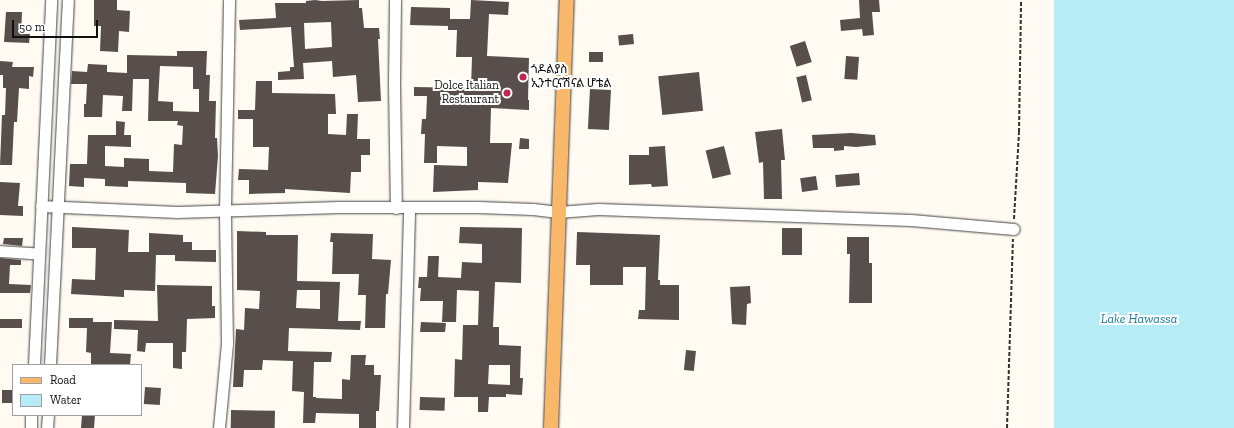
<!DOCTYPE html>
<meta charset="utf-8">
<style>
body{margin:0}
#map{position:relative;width:1234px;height:428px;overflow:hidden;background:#fffaf2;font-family:"Zilla Slab","Noto Sans Ethiopic",serif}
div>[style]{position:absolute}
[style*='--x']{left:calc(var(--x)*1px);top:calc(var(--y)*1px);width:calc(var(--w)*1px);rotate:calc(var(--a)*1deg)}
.water>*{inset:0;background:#b6ecf6;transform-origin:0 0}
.building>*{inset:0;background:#584e4c;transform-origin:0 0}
.path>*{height:2px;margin-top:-1px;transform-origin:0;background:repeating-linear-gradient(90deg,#313131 0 4px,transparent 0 6px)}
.roads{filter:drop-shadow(0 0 1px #424242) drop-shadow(0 0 1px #424242)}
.minor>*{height:11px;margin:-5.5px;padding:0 5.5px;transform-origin:5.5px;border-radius:5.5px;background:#fff}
.major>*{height:14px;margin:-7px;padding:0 7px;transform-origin:7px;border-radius:7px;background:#f8b769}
.dots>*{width:11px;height:11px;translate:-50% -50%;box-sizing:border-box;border:2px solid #fff;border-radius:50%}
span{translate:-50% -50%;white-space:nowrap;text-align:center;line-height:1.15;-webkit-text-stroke:4px #fff;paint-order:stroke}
.poi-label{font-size:12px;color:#0f0f0f}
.left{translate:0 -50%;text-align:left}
.right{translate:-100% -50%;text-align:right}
.water-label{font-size:13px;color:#187c9b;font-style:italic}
.legend{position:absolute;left:12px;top:364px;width:130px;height:52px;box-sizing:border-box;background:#fff;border:1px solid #9f9f9f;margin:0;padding:5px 7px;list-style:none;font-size:12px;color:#0f0f0f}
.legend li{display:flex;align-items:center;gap:8px;height:20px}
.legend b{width:20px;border:1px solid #9f9f9f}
.scale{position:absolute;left:12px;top:20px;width:86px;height:18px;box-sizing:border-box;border:2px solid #0f0f0f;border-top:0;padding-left:5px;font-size:12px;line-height:14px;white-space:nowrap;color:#0f0f0f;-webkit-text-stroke:3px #fff;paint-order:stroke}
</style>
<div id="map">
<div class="water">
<div style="left:1054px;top:0;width:180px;height:428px"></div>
</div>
<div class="building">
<div style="clip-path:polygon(94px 0,117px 0,117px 10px,130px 11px,129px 32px,119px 31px,118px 52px,100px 51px,101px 26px,94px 26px)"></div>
<div style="clip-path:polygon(evenodd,315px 0,322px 1px,359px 0,359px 8px,362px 8px,364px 28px,379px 28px,380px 39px,378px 39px,381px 101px,358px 102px,356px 75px,333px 77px,332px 61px,303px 63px,304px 79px,278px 80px,278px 72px,290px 71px,290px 67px,294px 67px,291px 27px,240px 30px,239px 20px,276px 18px,275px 3px,306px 3px,306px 1px,315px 0,331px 22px,332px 47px,305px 49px,304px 23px,331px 22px)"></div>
<div style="clip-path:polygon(471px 0,509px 2px,508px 15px,489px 14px,487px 56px,529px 58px,528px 100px,529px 100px,529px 110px,491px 108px,490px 143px,512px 143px,508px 183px,478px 182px,478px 190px,433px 192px,434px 165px,467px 166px,467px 147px,437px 146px,437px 163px,424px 163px,425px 134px,421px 134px,422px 119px,426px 119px,427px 96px,414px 96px,414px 87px,471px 88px,472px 57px,456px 57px,457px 30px,448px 30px,448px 26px,410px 25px,411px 7px,450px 8px,450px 19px,470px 19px)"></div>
<div style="clip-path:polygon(859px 0,879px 0,880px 12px,872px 12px,874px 35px,863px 36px,862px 29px,841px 31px,840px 20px,860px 18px)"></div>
<div style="clip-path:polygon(6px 12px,22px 12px,21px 34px,30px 34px,29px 43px,4px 42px)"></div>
<div style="left:633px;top:34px;width:10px;height:15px;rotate:84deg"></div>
<div style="left:805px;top:41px;width:22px;height:16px;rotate:72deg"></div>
<div style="clip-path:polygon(evenodd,177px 51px,207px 51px,206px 75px,210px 75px,209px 101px,216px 101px,215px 138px,217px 138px,218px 156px,215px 194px,186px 193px,186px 183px,128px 181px,128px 187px,105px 186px,105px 179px,84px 178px,84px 187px,69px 186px,70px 164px,87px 164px,88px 135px,116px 135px,116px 121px,125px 122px,124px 135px,131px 135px,131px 147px,105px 146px,105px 166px,124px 167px,124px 158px,149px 159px,149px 171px,173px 172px,174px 144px,182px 145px,183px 126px,177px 125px,178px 121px,148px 121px,149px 79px,133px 79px,132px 111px,122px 111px,123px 96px,103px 95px,102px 117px,84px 117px,84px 104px,86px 104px,87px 84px,71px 84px,72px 71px,87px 72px,88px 64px,107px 65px,107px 72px,127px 73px,127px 55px,177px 56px,177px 51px,160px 66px,193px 67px,193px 89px,199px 89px,199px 112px,173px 111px,173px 102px,158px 101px,160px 66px)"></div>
<div style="left:589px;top:52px;width:14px;height:10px"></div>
<div style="left:846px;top:56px;width:13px;height:23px;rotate:4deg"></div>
<div style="clip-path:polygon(0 61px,13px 62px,12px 67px,34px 67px,33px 77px,29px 76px,29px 89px,19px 88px,17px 122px,14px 122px,12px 165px,0 165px,2px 115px,5px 115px,6px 88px,3px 88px,3px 75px,0 75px)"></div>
<div style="left:699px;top:72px;width:39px;height:41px;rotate:84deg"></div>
<div style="left:806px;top:75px;width:26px;height:10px;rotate:77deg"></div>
<div style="clip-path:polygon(256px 81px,272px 81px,272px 93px,335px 94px,336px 114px,328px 114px,328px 134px,346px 135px,347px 114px,358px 114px,357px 139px,370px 139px,370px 155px,361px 155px,361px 172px,351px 172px,350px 193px,285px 189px,285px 193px,249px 194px,249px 180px,238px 180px,239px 169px,268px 170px,269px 147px,253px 147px,253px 119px,238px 119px,238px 110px,255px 110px)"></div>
<div style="left:590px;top:89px;width:21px;height:40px;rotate:3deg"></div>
<div style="clip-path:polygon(782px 129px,785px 160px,781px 160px,782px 199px,764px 199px,763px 162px,759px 163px,755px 132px)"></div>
<div style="clip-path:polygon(851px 133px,875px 135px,876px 145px,856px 147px,844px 146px,844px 150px,834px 151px,834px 148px,813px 148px,812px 135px)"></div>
<div style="clip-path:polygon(520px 138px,529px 139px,529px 149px,519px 149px)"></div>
<div style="clip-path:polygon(665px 146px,668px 186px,652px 187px,651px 184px,629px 185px,629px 155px,649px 155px,649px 147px)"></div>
<div style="left:724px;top:146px;width:29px;height:19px;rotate:76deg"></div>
<div style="left:859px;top:173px;width:12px;height:24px;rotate:85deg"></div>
<div style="left:816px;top:176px;width:14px;height:16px;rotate:82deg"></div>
<div style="clip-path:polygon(0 182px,20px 183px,18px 206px,23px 206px,23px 216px,0 215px)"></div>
<div style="clip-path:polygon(72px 227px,129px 230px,128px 252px,149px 252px,149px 233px,183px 235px,183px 242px,192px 242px,192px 250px,216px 250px,216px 262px,175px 261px,175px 255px,156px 255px,155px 291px,124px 290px,124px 297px,71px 294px,72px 279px,95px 280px,96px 248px,72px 248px)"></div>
<div style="clip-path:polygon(evenodd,460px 227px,522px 228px,521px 283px,495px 282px,493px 327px,499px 327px,499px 345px,521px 346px,520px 378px,523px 378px,522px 395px,506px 394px,506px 397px,489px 397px,488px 412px,478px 412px,478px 397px,454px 397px,455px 359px,462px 360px,463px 325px,478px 325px,479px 291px,457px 290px,456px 322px,442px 322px,443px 301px,420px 301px,421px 288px,418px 288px,419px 277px,427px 277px,428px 256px,439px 256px,438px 277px,461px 278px,462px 262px,482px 263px,482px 244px,459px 243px,460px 227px,489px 365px,510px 365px,510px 385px,488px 384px,489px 365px)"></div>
<div style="left:782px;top:228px;width:20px;height:27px"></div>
<div style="clip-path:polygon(evenodd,237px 231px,266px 232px,266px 235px,298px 235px,297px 281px,340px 282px,338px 321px,361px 321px,360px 330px,289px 328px,288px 351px,332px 352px,331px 362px,314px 362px,313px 397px,316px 397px,316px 398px,342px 399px,342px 379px,350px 380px,351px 355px,366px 355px,365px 365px,374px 365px,374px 375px,381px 375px,379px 411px,376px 411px,376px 428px,359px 428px,359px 414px,316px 413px,315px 423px,303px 423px,304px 392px,292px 391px,293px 361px,263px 360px,262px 370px,244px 370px,243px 387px,233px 387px,236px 329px,244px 330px,245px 308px,259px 309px,260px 291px,237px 290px,237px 231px,297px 290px,320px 290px,320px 309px,296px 308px,297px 290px)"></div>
<div style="clip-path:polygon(577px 232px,660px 235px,658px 280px,660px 280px,660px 285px,679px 285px,679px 320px,638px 319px,639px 310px,645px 310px,646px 267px,623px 267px,623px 285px,590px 285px,590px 265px,576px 265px)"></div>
<div style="clip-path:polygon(331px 233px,373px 234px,372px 259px,391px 260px,388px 294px,386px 294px,385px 328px,365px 328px,366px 295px,358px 295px,359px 274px,332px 274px,333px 242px,330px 242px)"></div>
<div style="clip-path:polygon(847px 237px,869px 237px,869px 263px,872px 263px,872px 303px,849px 303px,850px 254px,847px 254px)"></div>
<div style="clip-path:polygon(4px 238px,23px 238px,22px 246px,3px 244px)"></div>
<div style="clip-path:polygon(0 258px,21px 260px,21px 265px,10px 265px,9px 284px,31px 285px,30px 293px,0 293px)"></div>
<div style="clip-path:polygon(157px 285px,212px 286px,212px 306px,215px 306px,215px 318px,187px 319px,186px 352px,182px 352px,182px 369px,173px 368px,173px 343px,146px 343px,145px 352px,137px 351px,138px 330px,114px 329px,114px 320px,158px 321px)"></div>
<div style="clip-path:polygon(750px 286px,751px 303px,747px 304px,746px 325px,732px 324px,730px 287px)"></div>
<div style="clip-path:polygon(69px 318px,93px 318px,93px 322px,112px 322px,110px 353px,131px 354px,130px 365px,91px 365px,91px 353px,86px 352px,87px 328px,69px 328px)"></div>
<div style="left:0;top:319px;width:22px;height:9px"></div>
<div style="clip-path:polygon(421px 322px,446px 323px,445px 332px,420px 332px)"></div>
<div style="left:686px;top:350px;width:10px;height:20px;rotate:6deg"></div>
<div style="left:145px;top:387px;width:16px;height:17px;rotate:4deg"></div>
<div style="left:2px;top:390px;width:11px;height:13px"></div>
<div style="left:420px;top:397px;width:25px;height:13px;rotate:2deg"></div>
<div style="left:231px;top:410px;width:44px;height:18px;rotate:1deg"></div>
<div style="clip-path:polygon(82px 415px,95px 415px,94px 428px,81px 428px)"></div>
</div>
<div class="path">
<div style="--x:1014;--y:219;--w:87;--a:-86.7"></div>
<div style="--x:1019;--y:132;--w:132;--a:-89.1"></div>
<div style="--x:1007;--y:428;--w:189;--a:-88.2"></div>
</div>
<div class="roads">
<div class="minor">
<div style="--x:395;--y:0;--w:85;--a:90.7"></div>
<div style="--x:394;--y:85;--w:123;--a:89.1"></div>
<div style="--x:41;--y:206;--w:136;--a:2.5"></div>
<div style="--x:177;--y:212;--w:162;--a:-1.8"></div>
<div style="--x:339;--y:207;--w:139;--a:0"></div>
<div style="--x:478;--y:207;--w:55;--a:2.1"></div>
<div style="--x:533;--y:209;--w:25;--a:7"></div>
<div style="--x:558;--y:212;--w:40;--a:-4.3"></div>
<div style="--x:598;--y:209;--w:313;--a:2"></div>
<div style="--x:911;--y:220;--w:103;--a:5"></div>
<div style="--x:0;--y:251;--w:39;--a:4"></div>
<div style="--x:34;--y:365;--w:365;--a:-87.3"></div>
<div style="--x:50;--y:365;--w:365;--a:-87.2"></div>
<div style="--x:31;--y:428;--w:13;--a:-90"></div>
<div style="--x:47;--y:428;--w:13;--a:-86"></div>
<div style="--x:219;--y:428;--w:85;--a:-84.6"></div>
<div style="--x:227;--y:343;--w:133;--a:-90.9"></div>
<div style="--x:225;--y:210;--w:210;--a:-88.9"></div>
<div style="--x:403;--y:428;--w:220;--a:-88.4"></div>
</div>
<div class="major">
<div style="--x:551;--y:428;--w:428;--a:-87.9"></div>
</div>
</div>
<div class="dots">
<div style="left:523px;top:77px;background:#c0274e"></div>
<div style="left:507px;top:93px;background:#c0274e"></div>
</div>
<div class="poi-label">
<span class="left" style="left:531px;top:77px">ጎዶልያስ<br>ኢንተርናሽናል ሆቴል</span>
<span class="right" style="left:499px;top:93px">Dolce Italian<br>Restaurant</span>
</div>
<div class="water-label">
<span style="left:1139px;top:319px">Lake Hawassa</span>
</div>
<ul class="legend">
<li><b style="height:5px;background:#f8b769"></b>Road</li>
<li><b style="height:11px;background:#b6ecf6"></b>Water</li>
</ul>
<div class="scale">50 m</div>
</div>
